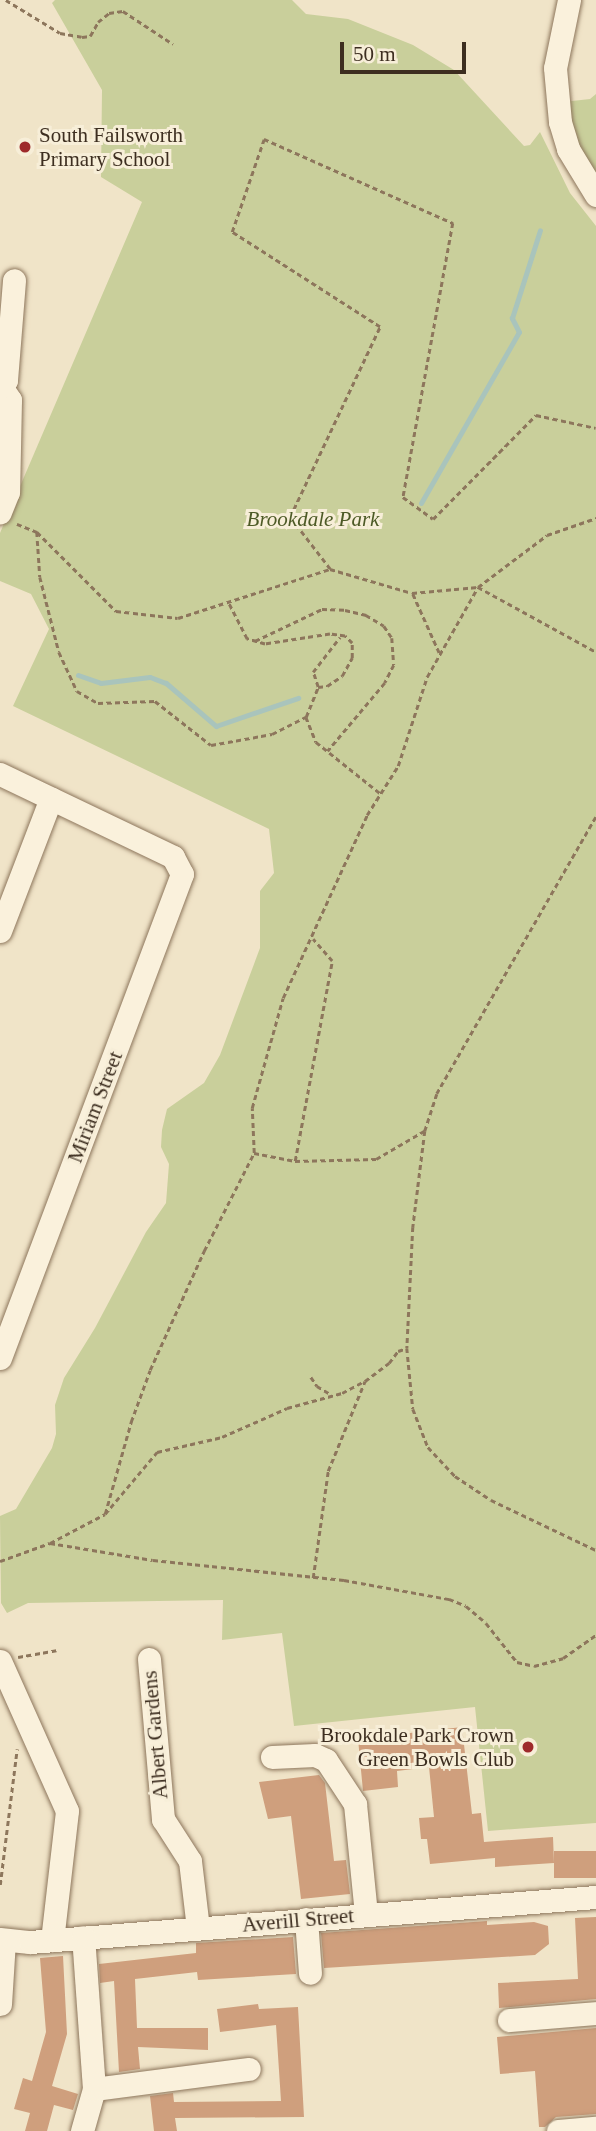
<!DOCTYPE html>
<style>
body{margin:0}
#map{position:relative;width:596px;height:2131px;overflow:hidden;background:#f0e4c8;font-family:Georgia,serif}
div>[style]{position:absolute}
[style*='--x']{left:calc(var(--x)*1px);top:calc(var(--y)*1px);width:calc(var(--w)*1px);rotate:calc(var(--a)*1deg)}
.green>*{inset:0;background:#c9cf9b}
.stream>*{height:5px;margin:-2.5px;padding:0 2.5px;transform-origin:2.5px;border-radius:2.5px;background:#a9c4bc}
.building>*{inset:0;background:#cf9f7d;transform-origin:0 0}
.path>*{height:2.5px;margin-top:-1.25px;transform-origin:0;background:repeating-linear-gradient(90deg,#8d765c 0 5px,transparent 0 8.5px)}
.roads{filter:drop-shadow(0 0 2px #8d765c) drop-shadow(0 0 2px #8d765c)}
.minor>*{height:23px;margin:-11.5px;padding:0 11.5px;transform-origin:11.5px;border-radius:11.5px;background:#faf1dc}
.dots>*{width:19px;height:19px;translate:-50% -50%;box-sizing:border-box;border:4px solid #f7eed8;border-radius:50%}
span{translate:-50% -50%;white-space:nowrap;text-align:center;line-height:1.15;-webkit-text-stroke:6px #f7eed8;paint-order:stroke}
.poi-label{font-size:21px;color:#3d2e20}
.left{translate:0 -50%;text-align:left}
.right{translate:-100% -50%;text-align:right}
.park-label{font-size:21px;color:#4d5a26;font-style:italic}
.street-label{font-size:21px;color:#3d2e20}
.scale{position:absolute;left:340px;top:42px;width:126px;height:32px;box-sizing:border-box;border:4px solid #3d2e20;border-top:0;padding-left:9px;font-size:21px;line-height:24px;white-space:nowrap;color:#3d2e20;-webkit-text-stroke:5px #f7eed8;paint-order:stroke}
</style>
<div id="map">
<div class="green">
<div style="clip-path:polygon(55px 0,292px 0,306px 14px,348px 19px,413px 45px,454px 70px,524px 146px,530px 145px,540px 132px,570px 193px,596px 226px,596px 1823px,488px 1831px,475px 1707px,294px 1726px,282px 1633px,222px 1640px,223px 1600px,28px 1603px,7px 1613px,1px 1603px,0 1516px,16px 1509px,52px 1448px,56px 1434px,55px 1405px,64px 1378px,95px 1328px,146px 1232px,166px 1203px,169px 1164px,161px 1147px,162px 1130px,167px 1109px,204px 1083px,220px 1055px,260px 948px,260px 891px,274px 873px,269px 829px,13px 706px,49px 629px,31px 594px,0 581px,0 533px,142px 202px,101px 177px,102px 90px,52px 3px)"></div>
<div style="clip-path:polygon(596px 94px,596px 173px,580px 153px,563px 102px,590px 99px)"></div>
</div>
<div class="stream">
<div style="--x:421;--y:503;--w:197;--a:-60.2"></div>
<div style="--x:519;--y:332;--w:16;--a:-117"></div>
<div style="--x:512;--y:318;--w:92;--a:-72.3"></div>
<div style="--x:78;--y:675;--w:24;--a:19"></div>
<div style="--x:101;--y:683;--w:49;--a:-7"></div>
<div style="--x:150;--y:677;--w:17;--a:21"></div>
<div style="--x:166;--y:683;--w:66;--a:40.7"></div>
<div style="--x:216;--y:726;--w:87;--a:-18.9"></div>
</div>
<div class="building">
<div style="clip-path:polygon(462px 1727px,472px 1814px,481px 1813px,484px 1842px,553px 1837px,554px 1863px,495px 1867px,495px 1858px,430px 1864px,427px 1839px,421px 1839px,419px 1818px,434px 1817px,429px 1767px,397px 1771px,398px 1787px,363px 1791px,358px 1739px)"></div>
<div style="clip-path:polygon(319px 1775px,325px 1783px,334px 1861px,346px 1860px,350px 1894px,301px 1899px,291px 1816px,268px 1819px,259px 1782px)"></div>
<div style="left:596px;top:1851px;width:27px;height:42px;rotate:90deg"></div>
<div style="clip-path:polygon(596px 1917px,596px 1999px,499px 2008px,498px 1983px,578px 1979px,575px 1918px)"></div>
<div style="clip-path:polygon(487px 1921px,487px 1925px,534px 1922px,548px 1926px,549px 1944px,535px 1955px,324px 1968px,321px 1933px)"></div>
<div style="clip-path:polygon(293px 1937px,296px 1974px,198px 1980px,197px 1972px,135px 1979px,137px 2028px,208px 2028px,208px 2050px,138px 2047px,140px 2069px,119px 2072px,114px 1981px,100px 1983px,99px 1964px,196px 1953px,196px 1943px)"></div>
<div style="clip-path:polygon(63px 1956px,67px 2034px,52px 2086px,78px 2094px,73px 2110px,54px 2105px,47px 2131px,25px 2131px,30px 2113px,14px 2109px,23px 2078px,32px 2081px,46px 2032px,40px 1958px)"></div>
<div style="clip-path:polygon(258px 2004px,259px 2009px,298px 2007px,304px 2117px,175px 2118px,177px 2131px,154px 2131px,150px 2096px,173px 2093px,174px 2102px,281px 2101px,276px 2025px,220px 2032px,217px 2009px)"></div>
<div style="clip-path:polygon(596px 2028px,596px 2114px,556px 2117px,545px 2127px,539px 2127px,535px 2071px,500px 2074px,497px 2037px)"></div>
</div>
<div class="path">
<div style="--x:6;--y:0;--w:63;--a:31.4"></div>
<div style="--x:60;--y:33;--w:22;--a:10"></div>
<div style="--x:82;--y:37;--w:8;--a:-7"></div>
<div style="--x:90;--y:36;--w:16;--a:-60"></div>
<div style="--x:98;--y:22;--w:14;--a:-39"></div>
<div style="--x:109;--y:13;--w:14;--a:-8"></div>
<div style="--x:123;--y:11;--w:60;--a:33.4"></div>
<div style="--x:17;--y:524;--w:22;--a:22"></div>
<div style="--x:37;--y:532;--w:112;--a:45"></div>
<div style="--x:116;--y:611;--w:62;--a:6.4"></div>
<div style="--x:178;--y:618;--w:160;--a:-17.9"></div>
<div style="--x:330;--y:569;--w:85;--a:16.3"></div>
<div style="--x:37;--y:532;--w:45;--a:86.2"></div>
<div style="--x:40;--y:577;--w:77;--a:75.8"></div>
<div style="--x:59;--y:652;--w:43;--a:65.2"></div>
<div style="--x:77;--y:691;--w:24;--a:30"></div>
<div style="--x:98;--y:703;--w:57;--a:-2"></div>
<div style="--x:155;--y:701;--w:71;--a:38.2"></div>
<div style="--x:211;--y:745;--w:62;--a:-10.2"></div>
<div style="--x:272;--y:734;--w:38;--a:-27"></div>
<div style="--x:306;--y:717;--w:32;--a:-68"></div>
<div style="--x:318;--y:687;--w:9;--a:-6"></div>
<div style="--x:327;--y:686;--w:18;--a:-34"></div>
<div style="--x:342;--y:676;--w:21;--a:-61"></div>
<div style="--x:352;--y:658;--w:15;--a:-90"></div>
<div style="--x:352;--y:643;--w:10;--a:-135"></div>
<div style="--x:345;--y:636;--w:15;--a:-172"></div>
<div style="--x:330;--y:634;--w:66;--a:171.3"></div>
<div style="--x:265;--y:644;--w:19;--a:-164"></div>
<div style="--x:247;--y:639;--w:42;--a:-117.2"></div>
<div style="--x:330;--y:569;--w:66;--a:-127.6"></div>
<div style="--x:290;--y:517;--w:210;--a:-64.7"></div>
<div style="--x:380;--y:327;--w:176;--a:-147.3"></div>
<div style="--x:232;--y:232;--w:98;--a:-71"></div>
<div style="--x:264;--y:139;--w:207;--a:24"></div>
<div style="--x:453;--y:223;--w:279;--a:100.3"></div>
<div style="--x:403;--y:497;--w:37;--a:36"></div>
<div style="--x:433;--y:519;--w:146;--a:-45.3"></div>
<div style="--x:536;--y:415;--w:61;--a:12.2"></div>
<div style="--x:255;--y:641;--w:74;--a:-25.5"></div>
<div style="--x:322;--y:609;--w:23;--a:2"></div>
<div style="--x:345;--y:610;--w:22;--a:13"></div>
<div style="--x:366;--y:615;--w:21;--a:31"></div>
<div style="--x:384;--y:626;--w:14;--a:56"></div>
<div style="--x:392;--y:638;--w:27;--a:86"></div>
<div style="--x:394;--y:665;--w:20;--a:117"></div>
<div style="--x:385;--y:683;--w:89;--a:130"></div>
<div style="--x:439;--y:653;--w:66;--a:-114.2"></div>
<div style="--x:412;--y:593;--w:66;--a:-5.2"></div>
<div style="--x:478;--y:587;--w:135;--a:28.8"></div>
<div style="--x:318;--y:687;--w:16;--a:-108"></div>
<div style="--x:313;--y:672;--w:44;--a:-52.4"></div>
<div style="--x:306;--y:717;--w:27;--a:68"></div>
<div style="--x:316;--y:742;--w:82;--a:38.6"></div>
<div style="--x:596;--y:817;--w:319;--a:119.9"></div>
<div style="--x:437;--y:1094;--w:39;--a:108"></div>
<div style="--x:425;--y:1131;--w:97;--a:97.1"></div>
<div style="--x:413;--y:1227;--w:121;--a:92.8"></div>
<div style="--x:407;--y:1348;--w:61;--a:84.4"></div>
<div style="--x:413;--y:1409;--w:41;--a:68.5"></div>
<div style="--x:428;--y:1447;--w:40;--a:47"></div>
<div style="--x:455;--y:1476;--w:43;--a:33.7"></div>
<div style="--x:491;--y:1500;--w:116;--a:25.5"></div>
<div style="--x:254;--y:1153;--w:42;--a:11"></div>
<div style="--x:295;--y:1161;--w:81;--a:-1.4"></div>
<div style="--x:376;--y:1159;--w:56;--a:-30.3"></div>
<div style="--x:295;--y:1161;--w:203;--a:-79.5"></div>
<div style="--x:332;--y:961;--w:29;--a:-131"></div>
<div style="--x:311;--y:1377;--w:11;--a:56"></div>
<div style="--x:317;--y:1386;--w:17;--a:31"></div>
<div style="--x:105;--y:1514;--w:96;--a:-74.2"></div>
<div style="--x:131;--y:1422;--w:55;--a:-69.9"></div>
<div style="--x:150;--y:1370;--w:131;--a:-65.6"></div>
<div style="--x:204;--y:1251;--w:110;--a:-63"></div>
<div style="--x:254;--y:1153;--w:45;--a:-92.5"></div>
<div style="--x:252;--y:1108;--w:114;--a:-74.3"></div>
<div style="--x:283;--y:998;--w:201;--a:-65.3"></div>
<div style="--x:367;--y:815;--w:58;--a:-57.7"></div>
<div style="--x:398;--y:766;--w:94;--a:-72"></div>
<div style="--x:427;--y:677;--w:103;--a:-60.5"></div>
<div style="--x:478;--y:587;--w:86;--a:-37"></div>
<div style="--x:547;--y:535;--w:52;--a:-19.1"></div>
<div style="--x:50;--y:1543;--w:104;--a:9.4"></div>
<div style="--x:153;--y:1560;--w:192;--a:6"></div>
<div style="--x:344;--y:1580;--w:107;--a:10.3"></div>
<div style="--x:449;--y:1599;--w:18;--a:22"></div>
<div style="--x:466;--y:1606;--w:26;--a:40"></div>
<div style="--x:486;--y:1623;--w:50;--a:51.5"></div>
<div style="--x:517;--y:1662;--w:17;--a:13"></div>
<div style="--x:534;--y:1666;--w:30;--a:-15"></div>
<div style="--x:563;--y:1658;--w:40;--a:-34.9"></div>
<div style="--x:0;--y:1561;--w:53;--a:-19.8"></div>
<div style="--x:50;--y:1543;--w:62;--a:-27.8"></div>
<div style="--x:105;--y:1514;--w:81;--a:-50"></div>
<div style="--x:157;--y:1452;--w:67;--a:-13"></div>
<div style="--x:222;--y:1437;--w:71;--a:-24"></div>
<div style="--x:287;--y:1408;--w:57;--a:-15.3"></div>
<div style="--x:342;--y:1393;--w:26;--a:-28"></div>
<div style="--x:365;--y:1381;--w:30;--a:-37"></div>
<div style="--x:389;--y:1363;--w:15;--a:-53"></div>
<div style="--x:398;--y:1351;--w:9;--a:-18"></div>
<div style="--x:313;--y:1578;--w:108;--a:-82"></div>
<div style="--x:328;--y:1471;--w:97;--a:-67.7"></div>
<div style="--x:18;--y:1657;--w:39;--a:-10"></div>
<div style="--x:0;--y:1885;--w:137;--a:-82.9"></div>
</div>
<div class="roads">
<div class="minor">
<div style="--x:569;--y:0;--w:69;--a:101.6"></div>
<div style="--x:555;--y:68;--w:54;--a:84.7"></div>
<div style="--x:560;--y:122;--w:28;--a:73"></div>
<div style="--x:568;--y:149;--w:54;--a:58.7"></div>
<div style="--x:0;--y:385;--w:18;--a:56"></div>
<div style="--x:10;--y:400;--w:92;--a:91.2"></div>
<div style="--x:8;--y:492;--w:22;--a:112"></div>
<div style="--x:2;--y:386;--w:7;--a:-56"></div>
<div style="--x:6;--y:380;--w:100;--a:-85.4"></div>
<div style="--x:0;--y:774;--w:192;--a:25.6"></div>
<div style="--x:173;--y:857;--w:19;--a:62"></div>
<div style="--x:182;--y:874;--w:517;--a:110.61"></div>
<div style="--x:0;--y:931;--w:142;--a:-69"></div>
<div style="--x:149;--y:1659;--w:161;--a:85"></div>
<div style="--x:163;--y:1819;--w:50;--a:57.3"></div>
<div style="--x:190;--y:1861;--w:67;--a:83.2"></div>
<div style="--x:0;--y:1661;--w:164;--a:65.9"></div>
<div style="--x:67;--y:1811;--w:130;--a:96.6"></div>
<div style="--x:272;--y:1757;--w:43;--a:-2.7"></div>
<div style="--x:315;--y:1755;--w:12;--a:24"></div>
<div style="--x:326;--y:1760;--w:53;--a:56.6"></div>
<div style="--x:355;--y:1804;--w:111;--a:84.3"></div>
<div style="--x:306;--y:1919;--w:54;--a:85.8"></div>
<div style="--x:0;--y:1939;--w:30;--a:6"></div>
<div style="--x:30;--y:1942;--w:568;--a:-4.55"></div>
<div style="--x:0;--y:2004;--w:64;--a:-86.4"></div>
<div style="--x:509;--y:2020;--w:87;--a:-4.6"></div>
<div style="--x:94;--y:2089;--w:156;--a:-7.4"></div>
<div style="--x:82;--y:2131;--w:44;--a:-74.1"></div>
<div style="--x:94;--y:2089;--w:152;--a:-94.1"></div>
<div style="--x:558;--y:2131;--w:38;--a:-5"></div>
</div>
</div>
<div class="dots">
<div style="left:25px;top:147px;background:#9e2a2b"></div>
<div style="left:528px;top:1747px;background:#9e2a2b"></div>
</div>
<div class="poi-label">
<span class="left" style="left:39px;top:147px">South Failsworth<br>Primary School</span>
<span class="right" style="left:514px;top:1747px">Brookdale Park Crown<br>Green Bowls Club</span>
</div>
<div class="park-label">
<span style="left:313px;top:519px">Brookdale Park</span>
</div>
<div class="street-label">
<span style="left:95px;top:1107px;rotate:-69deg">Miriam Street</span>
<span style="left:155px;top:1735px;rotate:-95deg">Albert Gardens</span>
<span style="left:298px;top:1920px;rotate:-5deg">Averill Street</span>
</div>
<div class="scale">50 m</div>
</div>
